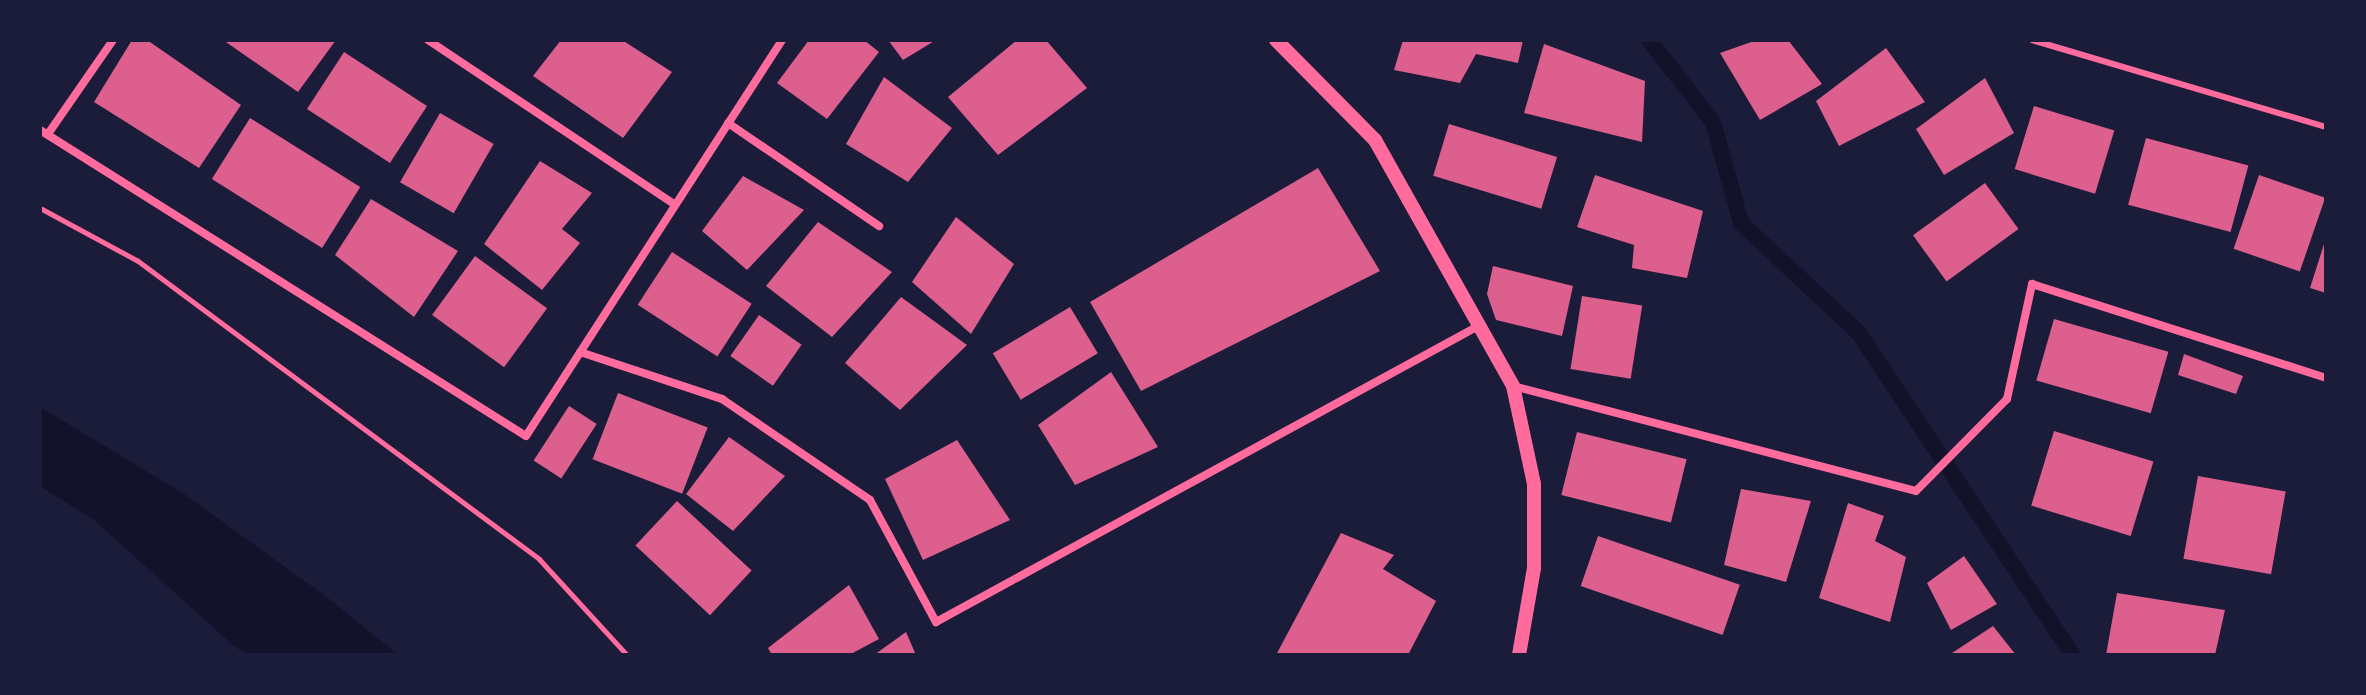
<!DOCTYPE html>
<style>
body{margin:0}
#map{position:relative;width:2366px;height:695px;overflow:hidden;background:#1b1b3a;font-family:Rubik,sans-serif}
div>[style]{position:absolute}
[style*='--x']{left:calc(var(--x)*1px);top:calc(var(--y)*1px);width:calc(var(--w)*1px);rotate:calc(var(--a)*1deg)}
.water>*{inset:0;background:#12122b}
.stream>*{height:16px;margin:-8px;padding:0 8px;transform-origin:8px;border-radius:8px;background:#12122b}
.building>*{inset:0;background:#dd5f8e;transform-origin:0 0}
.path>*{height:5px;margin:-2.5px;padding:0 2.5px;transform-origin:2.5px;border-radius:2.5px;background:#ff6b9d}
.service>*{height:6px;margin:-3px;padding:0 3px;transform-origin:3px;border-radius:3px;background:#ff6b9d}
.minor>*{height:8px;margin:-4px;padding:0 4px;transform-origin:4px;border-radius:4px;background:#ff6b9d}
.tertiary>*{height:14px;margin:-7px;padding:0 7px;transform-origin:7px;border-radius:7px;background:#ff6b9d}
span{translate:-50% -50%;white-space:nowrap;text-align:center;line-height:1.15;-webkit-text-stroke:7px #1b1b3a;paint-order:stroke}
.frame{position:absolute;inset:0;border:42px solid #1b1b3a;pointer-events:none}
</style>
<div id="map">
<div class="water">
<div style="clip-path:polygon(40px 407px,184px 494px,328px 598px,398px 655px,249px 655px,234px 646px,94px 520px,40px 486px)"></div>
</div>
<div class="stream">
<div style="--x:1649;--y:40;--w:104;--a:52"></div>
<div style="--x:1713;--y:122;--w:105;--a:74.5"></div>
<div style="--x:1741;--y:223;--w:160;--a:43"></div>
<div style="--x:1858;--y:332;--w:388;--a:56.4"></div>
</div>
<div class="building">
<div style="clip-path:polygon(132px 40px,147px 40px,241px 105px,199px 168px,94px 102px)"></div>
<div style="clip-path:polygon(223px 40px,336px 40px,298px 92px)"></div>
<div style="clip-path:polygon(561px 40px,622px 40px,672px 72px,623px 138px,533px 76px)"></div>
<div style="clip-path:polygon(809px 40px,864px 40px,879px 52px,827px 119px,777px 83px)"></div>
<div style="clip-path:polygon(888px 40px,936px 40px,903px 60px)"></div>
<div style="clip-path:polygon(1017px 40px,1046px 40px,1087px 88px,998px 155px,948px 97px)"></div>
<div style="clip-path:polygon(1403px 40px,1523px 40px,1518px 63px,1476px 54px,1460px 83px,1394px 70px)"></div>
<div style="clip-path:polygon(1757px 40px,1788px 40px,1822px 84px,1760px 120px,1720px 53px)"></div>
<div style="clip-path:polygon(1544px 44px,1645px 81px,1642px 142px,1524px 113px)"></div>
<div style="clip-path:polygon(1886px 48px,1925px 102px,1839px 146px,1816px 101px)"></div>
<div style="left:344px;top:52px;width:99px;height:68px;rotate:33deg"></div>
<div style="clip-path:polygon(884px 77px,952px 128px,908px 182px,846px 144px)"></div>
<div style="clip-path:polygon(1985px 78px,2014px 133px,1944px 175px,1916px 129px)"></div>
<div style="left:2034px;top:106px;width:84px;height:66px;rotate:17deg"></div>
<div style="left:440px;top:113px;width:62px;height:80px;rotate:30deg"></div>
<div style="left:250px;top:118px;width:130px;height:72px;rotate:32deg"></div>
<div style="left:1449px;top:124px;width:113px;height:54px;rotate:17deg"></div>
<div style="left:2146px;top:138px;width:106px;height:69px;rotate:15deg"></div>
<div style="clip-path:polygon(540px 161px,592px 193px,562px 229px,580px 243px,542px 290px,484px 244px)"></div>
<div style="clip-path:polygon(1318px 168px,1380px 271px,1141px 391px,1090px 302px)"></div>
<div style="clip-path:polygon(1595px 175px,1703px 211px,1687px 278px,1632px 268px,1634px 245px,1577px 227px)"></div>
<div style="left:2259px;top:175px;width:70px;height:78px;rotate:19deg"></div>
<div style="clip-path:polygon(743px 176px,804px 210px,747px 270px,702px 231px)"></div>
<div style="left:1985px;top:183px;width:57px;height:89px;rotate:54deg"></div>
<div style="clip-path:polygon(371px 199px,458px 251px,414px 317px,335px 255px)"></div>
<div style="clip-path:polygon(956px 217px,1014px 264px,971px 334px,912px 282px)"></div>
<div style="clip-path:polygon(818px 222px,892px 272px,832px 337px,766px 286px)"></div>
<div style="clip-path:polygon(2325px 241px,2326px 241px,2326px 293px,2310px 288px)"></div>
<div style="left:672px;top:252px;width:95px;height:63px;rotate:33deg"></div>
<div style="left:475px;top:256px;width:89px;height:73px;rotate:36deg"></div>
<div style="clip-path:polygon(1493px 266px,1573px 286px,1562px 336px,1496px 320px,1487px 294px)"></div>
<div style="left:1582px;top:296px;width:61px;height:74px;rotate:9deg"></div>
<div style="clip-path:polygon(901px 297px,967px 345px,900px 410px,845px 363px)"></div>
<div style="left:1070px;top:307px;width:54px;height:90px;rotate:59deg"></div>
<div style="left:759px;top:315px;width:52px;height:50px;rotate:35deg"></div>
<div style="left:2054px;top:319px;width:119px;height:64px;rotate:16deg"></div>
<div style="clip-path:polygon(2184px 354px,2243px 376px,2236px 394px,2178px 375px)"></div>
<div style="clip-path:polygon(1111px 372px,1158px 447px,1075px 485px,1038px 425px)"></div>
<div style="left:618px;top:393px;width:96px;height:71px;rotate:21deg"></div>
<div style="left:569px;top:406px;width:33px;height:65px;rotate:33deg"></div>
<div style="left:2054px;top:431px;width:104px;height:78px;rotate:17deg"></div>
<div style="left:1577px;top:432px;width:113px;height:65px;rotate:14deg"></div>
<div style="clip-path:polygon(729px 437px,785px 476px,733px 531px,686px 494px)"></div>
<div style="clip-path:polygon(957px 440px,1010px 520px,923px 560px,885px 479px)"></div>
<div style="left:2198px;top:476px;width:89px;height:84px;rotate:10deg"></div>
<div style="clip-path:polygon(1741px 489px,1811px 501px,1786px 582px,1724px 565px)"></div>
<div style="left:677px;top:501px;width:102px;height:61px;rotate:43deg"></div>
<div style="clip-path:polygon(1848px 503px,1884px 516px,1875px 541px,1906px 557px,1890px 622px,1819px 598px)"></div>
<div style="clip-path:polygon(1341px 533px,1394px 555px,1383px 569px,1436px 601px,1408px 655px,1276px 655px)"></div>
<div style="left:1598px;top:536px;width:150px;height:53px;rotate:19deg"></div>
<div style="clip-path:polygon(1964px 556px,1997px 604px,1951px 630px,1927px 583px)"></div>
<div style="clip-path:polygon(849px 585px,879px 639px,849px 655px,772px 655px,768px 648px)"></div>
<div style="clip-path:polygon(2117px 593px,2225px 610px,2215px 655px,2106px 655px)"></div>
<div style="clip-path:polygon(1993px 626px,2016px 655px,1949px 655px)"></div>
<div style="clip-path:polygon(906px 632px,916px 655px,874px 655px)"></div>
</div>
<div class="path">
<div style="--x:40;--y:208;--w:111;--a:28.4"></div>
<div style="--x:138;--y:261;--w:500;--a:36.6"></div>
<div style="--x:539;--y:559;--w:130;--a:47.5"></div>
</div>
<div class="service">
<div style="--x:2032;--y:40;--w:307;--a:16.5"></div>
</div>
<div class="minor">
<div style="--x:428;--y:40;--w:297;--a:33.7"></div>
<div style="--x:728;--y:123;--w:183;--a:34.3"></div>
<div style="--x:40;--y:130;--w:574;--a:32.2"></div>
<div style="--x:526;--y:436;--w:472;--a:-57.1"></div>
<div style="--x:48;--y:134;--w:114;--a:-55.3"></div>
<div style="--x:580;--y:352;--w:150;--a:18.3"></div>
<div style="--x:722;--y:399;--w:179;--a:34.3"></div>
<div style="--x:870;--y:500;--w:139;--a:61.6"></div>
<div style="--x:936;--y:622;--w:620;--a:-28.63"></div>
<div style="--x:1513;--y:386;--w:416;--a:14.6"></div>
<div style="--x:1916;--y:491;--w:129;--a:-45.3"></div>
<div style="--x:2007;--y:399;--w:118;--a:-77.7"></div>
<div style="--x:2032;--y:284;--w:309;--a:17.7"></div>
</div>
<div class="tertiary">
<div style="--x:1276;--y:40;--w:141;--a:45.3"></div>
<div style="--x:1375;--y:140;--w:282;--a:60.7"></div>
<div style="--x:1513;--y:386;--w:100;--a:77.9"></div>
<div style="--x:1534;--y:484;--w:84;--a:90"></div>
<div style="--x:1534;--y:568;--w:88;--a:99.8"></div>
</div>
<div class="frame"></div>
</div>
